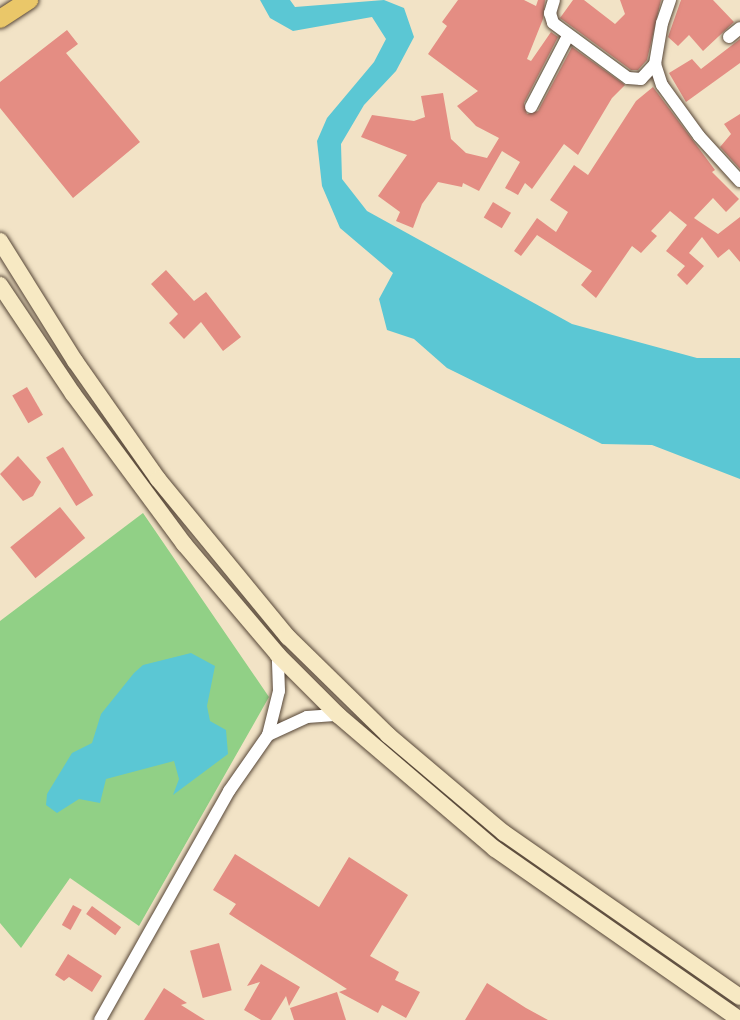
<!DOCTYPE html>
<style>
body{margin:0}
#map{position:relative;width:740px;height:1020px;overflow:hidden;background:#f2e3c6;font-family:"IM FELL DW Pica",serif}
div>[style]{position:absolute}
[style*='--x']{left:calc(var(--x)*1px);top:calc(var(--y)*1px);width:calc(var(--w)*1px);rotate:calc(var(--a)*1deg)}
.green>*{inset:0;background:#91d086}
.water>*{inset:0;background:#5bc7d4}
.building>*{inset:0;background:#e48d83;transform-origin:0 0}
.roads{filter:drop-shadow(0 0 2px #564637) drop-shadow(0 0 2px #564637)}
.minor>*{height:12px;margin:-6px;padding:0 6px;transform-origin:6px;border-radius:6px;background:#fff}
.secondary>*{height:16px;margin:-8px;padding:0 8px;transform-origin:8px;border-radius:8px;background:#f7e9c3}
.primary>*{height:18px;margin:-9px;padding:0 9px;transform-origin:9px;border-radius:9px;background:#eac769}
span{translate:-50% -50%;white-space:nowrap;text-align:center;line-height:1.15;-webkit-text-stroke:5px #fcf5e5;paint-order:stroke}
</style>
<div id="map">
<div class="green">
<div style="clip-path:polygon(143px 513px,269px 697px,139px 926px,70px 878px,21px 948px,0 923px,0 621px)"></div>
</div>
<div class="water">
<div style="clip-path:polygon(260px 0,290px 0,295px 7px,384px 0,404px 8px,414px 37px,396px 71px,364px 105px,341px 144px,342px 179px,367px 211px,572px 324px,697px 358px,740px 358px,740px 479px,652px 445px,602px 444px,447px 368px,414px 339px,387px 330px,379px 299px,393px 273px,340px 228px,322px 186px,317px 141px,327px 118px,374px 62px,386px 39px,372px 17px,293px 31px,270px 18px)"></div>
<div style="clip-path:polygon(191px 653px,215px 666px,207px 706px,210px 721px,226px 730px,228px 754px,173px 795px,179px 779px,174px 761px,106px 779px,100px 803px,79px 799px,57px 813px,46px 805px,47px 794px,72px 753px,92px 743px,101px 714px,134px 673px,143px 665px)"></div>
</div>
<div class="building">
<div style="clip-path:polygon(458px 0,524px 0,536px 6px,538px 0,545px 0,543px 19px,527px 59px,531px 61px,551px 32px,558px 37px,524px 103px,527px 114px,538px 111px,572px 47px,625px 85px,612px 98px,578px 155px,564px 144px,532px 189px,525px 183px,518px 195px,505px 188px,520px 162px,502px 151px,479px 191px,463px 183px,462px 187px,438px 182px,422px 204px,413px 228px,396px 221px,400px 212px,378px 196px,407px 155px,361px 137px,372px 115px,414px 121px,425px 117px,421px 96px,443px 93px,451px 139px,466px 153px,487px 158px,499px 138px,476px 126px,457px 106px,478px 91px,428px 54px,447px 26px,442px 22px)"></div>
<div style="clip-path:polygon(573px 0,584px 0,615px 24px,625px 14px,620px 0,661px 0,647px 60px,638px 70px,631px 70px,560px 18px)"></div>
<div style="clip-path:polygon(681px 0,713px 0,734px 22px,703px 51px,689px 35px,678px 46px,668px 37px)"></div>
<div style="clip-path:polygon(67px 30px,78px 44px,66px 53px,140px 142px,73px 198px,0 108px,0 82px)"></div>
<div style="clip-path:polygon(740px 39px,740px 63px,686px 102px,669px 73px,692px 59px,701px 69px)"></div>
<div style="clip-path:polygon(653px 87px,715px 170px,712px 172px,739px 199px,726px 212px,713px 198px,694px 218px,718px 234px,740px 217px,740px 262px,729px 249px,718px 258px,702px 237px,689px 253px,704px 266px,687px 285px,677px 275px,685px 266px,666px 251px,687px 225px,670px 211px,651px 231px,657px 236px,641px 253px,632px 246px,596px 298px,581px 285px,592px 271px,537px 235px,521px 256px,514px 251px,537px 218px,556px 232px,568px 212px,550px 200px,574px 165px,588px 175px,636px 101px)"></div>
<div style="clip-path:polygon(740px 114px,740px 169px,720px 147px,731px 134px,724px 124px)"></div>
<div style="left:493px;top:202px;width:21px;height:18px;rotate:31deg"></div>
<div style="clip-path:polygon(166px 270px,194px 301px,206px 292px,241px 337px,223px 351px,201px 322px,184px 339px,169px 323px,178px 314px,151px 284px)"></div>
<div style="left:27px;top:387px;width:32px;height:17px;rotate:60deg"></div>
<div style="left:63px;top:447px;width:57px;height:20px;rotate:58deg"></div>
<div style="clip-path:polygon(18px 456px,41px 482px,33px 496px,23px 501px,0 474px)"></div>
<div style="left:60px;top:507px;width:40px;height:64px;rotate:51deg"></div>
<div style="clip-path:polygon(235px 854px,319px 907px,349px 857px,408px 895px,370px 956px,399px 972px,395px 980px,420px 992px,406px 1018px,382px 1005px,378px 1013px,339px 992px,347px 989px,229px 914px,236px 904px,213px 890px)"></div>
<div style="left:73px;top:905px;width:10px;height:23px;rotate:29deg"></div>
<div style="left:92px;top:906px;width:36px;height:10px;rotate:36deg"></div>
<div style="left:219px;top:943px;width:49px;height:30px;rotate:75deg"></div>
<div style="clip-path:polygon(68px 954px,102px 976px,92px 992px,69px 977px,64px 981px,55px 975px)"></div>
<div style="clip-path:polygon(261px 964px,300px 987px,289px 1006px,286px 996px,271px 1020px,261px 1020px,244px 1010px,260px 982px,247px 986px)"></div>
<div style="clip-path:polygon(487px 983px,526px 1008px,548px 1020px,465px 1020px)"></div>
<div style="clip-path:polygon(164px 988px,187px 1003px,181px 1005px,205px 1020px,144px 1020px)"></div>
<div style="clip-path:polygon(337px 992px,346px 1020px,294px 1020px,290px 1008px)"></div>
</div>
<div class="roads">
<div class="minor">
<div style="--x:554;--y:0;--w:14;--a:107"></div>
<div style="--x:550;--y:13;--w:10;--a:73"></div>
<div style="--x:553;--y:23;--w:93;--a:36.3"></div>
<div style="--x:628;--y:78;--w:13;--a:4"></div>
<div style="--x:641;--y:79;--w:21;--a:-47"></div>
<div style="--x:670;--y:0;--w:24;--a:109"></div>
<div style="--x:662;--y:23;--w:42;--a:99.7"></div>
<div style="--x:655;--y:64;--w:22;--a:72"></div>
<div style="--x:662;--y:85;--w:63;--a:54"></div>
<div style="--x:699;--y:136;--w:61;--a:47.7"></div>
<div style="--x:729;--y:37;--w:14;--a:-39"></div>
<div style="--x:531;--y:107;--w:80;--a:-62.5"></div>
<div style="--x:268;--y:735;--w:43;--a:-24.8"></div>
<div style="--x:307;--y:717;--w:31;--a:-4"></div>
<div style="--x:100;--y:1020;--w:263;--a:-60.6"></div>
<div style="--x:229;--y:791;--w:68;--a:-55.1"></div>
<div style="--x:268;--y:735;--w:45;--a:-76"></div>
<div style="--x:279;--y:691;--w:36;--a:-92"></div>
</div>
<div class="secondary">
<div style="--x:0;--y:241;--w:142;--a:58"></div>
<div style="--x:75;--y:361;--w:144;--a:54.9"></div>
<div style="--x:158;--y:479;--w:205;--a:50.6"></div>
<div style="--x:288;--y:637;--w:140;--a:44.4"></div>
<div style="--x:388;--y:735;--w:152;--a:40.2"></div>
<div style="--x:504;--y:833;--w:287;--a:34.8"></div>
<div style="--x:0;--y:285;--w:131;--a:56.2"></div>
<div style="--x:73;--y:394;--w:187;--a:53.5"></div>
<div style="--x:184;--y:544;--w:145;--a:49.7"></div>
<div style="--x:278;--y:655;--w:85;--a:45"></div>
<div style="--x:338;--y:715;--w:206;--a:40.5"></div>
<div style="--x:495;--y:849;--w:299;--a:34.9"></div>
</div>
<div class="primary">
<div style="--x:0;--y:19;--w:35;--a:-33"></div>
</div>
</div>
</div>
